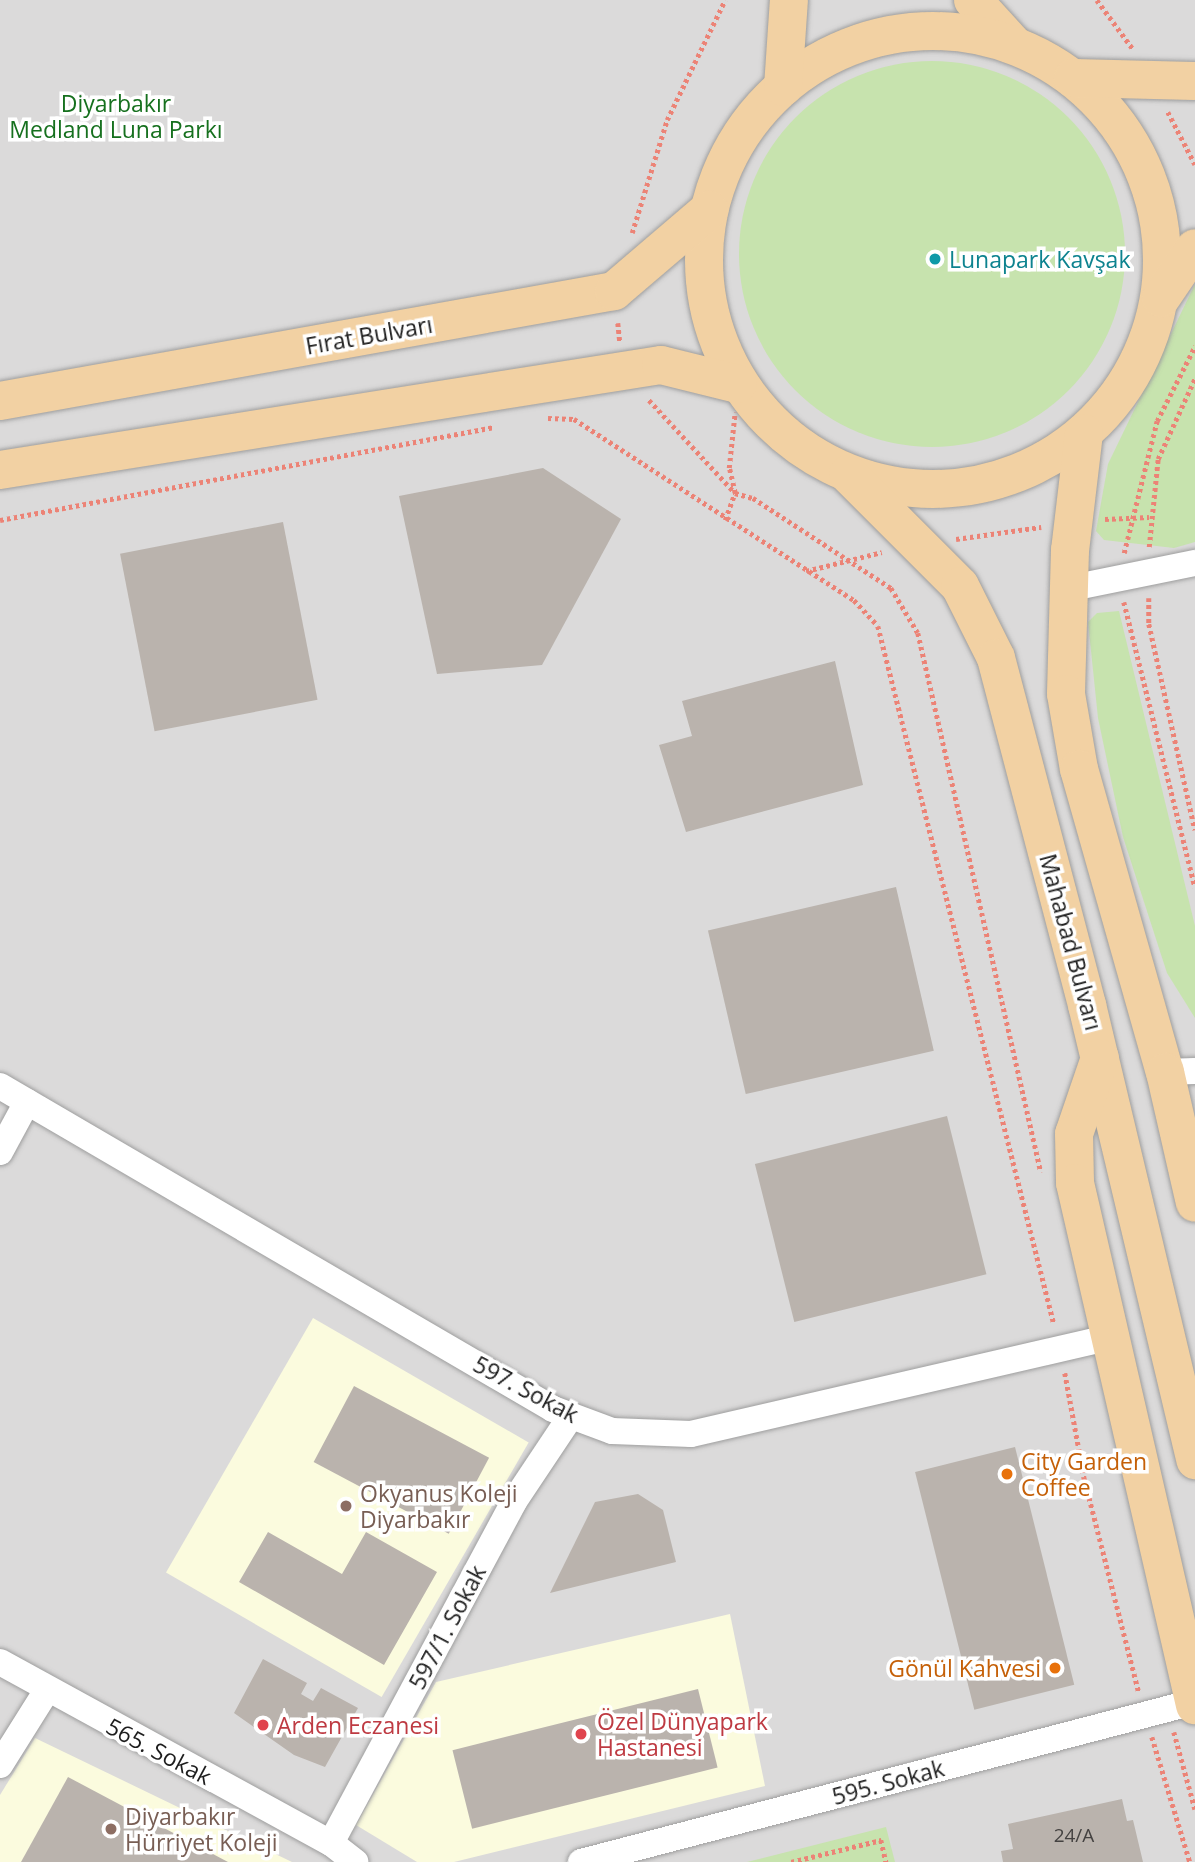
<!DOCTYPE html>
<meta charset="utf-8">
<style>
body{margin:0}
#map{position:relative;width:1195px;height:1862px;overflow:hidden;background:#edeae3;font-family:"Open Sans",sans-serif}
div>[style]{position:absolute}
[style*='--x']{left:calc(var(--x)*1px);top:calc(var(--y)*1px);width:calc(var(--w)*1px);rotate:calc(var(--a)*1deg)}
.residential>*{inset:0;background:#dbdada;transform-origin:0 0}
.education>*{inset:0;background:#fbfbde;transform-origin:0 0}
.grass>*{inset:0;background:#c7e3ae}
.round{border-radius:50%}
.building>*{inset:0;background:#bab3ad;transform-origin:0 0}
.path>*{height:4.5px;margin-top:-2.25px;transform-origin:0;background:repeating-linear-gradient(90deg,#ec8376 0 3.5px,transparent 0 7px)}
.roads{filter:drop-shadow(0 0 2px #9e9e9e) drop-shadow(0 0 2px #9e9e9e)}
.minor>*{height:26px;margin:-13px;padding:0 13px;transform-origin:13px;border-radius:13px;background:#fff}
.primary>*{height:38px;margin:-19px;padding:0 19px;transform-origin:19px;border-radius:19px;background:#f2d1a3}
.primary>.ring{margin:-19px;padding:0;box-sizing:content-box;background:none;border:38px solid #f2d1a3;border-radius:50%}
.dots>*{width:19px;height:19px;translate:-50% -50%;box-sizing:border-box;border:4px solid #fff;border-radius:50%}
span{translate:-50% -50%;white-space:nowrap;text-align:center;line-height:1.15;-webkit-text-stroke:7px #fff;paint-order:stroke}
.number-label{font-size:19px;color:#444241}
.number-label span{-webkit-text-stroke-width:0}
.park-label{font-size:23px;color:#16701e}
.culture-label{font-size:23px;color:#0d838f}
.left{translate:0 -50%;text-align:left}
.street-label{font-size:23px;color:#1d1d1d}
.food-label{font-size:23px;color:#c56008}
.right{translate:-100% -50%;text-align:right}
.education-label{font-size:23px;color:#785e54}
.health-label{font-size:23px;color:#be3a42}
</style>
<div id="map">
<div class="residential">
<div style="left:0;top:0;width:1195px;height:1862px"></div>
</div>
<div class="education">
<div style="left:313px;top:1318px;width:249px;height:294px;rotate:30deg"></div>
<div style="clip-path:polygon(730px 1614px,765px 1786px,454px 1862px,417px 1862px,356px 1825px,436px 1682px)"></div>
<div style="clip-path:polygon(35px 1738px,292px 1862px,0 1862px,0 1795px)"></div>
</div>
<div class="grass">
<div class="round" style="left:739px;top:61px;width:386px;height:386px"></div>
<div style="clip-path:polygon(1195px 284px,1195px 542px,1174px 548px,1104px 540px,1096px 531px,1108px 464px)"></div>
<div style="clip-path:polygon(1119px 611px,1195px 926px,1195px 1018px,1167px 973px,1123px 837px,1098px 718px,1088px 622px,1097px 613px)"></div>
<div style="clip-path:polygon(886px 1827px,895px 1862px,747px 1862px)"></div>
</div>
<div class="building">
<div style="clip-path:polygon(543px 468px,621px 519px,542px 665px,437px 674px,399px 496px)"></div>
<div style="left:283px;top:522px;width:181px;height:166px;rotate:79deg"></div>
<div style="clip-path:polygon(835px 661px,863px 785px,686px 832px,659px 745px,692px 736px,682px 701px)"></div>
<div style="left:896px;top:887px;width:168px;height:193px;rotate:77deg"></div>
<div style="left:947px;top:1116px;width:163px;height:198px;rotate:76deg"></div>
<div style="left:354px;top:1386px;width:153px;height:86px;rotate:28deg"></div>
<div style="left:1015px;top:1447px;width:245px;height:103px;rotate:76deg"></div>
<div style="clip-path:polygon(638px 1494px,663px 1510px,676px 1562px,550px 1593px,595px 1502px)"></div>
<div style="clip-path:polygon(268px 1532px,342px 1574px,366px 1532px,437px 1572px,384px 1665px,239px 1582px)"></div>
<div style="clip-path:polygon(263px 1659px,307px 1683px,301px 1694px,313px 1701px,321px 1688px,358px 1708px,325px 1767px,294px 1755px,234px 1713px)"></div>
<div style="left:698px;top:1689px;width:81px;height:253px;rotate:76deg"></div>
<div style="clip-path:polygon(68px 1777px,228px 1862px,21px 1862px)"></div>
<div style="clip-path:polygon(1122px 1799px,1127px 1821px,1133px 1820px,1143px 1862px,1003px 1862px,1001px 1851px,1013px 1849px,1008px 1824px)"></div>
</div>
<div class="path">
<div style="--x:1097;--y:0;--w:61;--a:53.7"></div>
<div style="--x:1168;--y:112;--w:59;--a:62.6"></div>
<div style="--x:632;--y:233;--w:118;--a:-72.8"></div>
<div style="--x:667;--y:120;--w:133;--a:-64.2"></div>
<div style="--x:618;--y:323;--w:19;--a:84"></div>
<div style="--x:649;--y:400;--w:127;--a:47.2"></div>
<div style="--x:735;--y:493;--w:19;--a:16"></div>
<div style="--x:753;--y:498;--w:165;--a:33.1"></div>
<div style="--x:891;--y:588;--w:52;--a:59"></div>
<div style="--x:918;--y:633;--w:553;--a:77.15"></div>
<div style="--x:548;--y:418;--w:26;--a:2"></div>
<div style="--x:574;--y:419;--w:333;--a:32.9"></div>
<div style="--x:854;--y:600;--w:35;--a:47"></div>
<div style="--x:878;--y:626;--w:720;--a:75.85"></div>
<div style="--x:1105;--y:519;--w:44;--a:-2.6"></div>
<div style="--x:0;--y:520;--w:503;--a:-10.66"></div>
<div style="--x:725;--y:520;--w:29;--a:-70"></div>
<div style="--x:735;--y:493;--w:26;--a:-103"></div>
<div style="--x:729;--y:468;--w:56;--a:-83.9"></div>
<div style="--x:956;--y:539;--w:86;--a:-8"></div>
<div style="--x:1149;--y:547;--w:88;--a:-84.2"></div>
<div style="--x:1158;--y:459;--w:89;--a:-65.4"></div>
<div style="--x:1124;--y:553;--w:136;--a:-76"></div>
<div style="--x:1157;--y:421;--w:84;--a:-63.1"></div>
<div style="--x:806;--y:571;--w:78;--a:-14"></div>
<div style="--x:1149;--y:598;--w:26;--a:90"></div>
<div style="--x:1149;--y:624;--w:211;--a:77.4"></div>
<div style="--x:1124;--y:602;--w:294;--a:76"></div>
<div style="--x:1065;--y:1373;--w:106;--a:79.6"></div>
<div style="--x:1084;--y:1477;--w:222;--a:75.7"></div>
<div style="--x:1174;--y:1732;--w:80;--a:74.7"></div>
<div style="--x:1152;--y:1737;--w:131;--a:73.1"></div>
<div style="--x:791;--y:1862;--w:93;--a:-13.7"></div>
<div style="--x:881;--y:1840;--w:23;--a:77"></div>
</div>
<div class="roads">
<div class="minor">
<div style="--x:1067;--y:589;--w:131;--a:-11.5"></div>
<div style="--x:1165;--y:1072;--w:30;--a:-2"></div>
<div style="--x:0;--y:1086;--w:640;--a:30.29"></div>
<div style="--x:553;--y:1409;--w:63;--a:20.4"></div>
<div style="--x:612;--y:1431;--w:79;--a:2.2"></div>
<div style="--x:691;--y:1434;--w:432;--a:-13"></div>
<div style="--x:0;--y:1152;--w:57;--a:-61.6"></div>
<div style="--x:0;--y:1662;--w:377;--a:28.7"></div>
<div style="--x:331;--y:1843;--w:31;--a:38"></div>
<div style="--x:0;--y:1765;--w:89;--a:-57.9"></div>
<div style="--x:331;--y:1843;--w:386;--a:-61.8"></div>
<div style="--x:513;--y:1503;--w:105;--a:-56.3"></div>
<div style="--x:581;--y:1862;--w:634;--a:-14.63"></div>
</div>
<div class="primary">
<div style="--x:973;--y:0;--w:61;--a:47.7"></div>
<div class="ring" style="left:704px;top:31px;width:420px;height:420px"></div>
<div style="--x:1073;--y:78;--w:122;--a:1.4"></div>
<div style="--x:783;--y:87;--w:87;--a:-86.1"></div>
<div style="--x:1161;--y:298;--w:60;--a:-55.8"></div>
<div style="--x:0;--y:401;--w:624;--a:-10.16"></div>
<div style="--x:614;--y:291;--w:125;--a:-40.5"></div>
<div style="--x:1084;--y:433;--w:118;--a:96.8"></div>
<div style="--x:1070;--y:550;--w:144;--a:91.6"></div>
<div style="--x:1066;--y:694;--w:76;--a:80.2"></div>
<div style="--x:1079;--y:769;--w:315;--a:74.2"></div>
<div style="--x:1165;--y:1072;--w:134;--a:77.1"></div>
<div style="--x:0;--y:470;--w:669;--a:-9.03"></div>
<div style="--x:661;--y:365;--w:79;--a:13.9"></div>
<div style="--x:848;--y:474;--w:158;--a:45"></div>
<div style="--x:960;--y:586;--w:80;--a:63.4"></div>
<div style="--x:996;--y:658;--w:359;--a:75.3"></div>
<div style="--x:1087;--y:1005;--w:468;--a:76.6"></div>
<div style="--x:1100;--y:1058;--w:80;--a:108.9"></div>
<div style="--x:1074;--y:1134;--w:49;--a:88.8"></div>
<div style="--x:1075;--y:1183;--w:536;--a:77.05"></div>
</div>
</div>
<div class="dots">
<div style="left:935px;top:259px;background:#0f9aa8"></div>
<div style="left:1007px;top:1474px;background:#e8710a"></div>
<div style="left:346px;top:1506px;background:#8d6e63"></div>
<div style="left:1055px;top:1668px;background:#e8710a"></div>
<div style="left:263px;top:1725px;background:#e0444e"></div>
<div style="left:581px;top:1734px;background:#e0444e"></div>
<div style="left:111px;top:1829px;background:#8d6e63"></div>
</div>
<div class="number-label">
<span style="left:1074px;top:1836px">24/A</span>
</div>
<div class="park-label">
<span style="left:116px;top:116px">Diyarbakır<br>Medland Luna Parkı</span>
</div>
<div class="culture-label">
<span class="left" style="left:949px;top:259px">Lunapark Kavşak</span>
</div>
<div class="street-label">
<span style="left:369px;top:335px;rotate:-10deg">Fırat Bulvarı</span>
<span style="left:1071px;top:942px;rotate:75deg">Mahabad Bulvarı</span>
<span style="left:526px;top:1389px;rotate:28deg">597. Sokak</span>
<span style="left:447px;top:1627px;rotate:-62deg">597/1. Sokak</span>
<span style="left:159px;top:1751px;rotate:28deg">565. Sokak</span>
<span style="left:888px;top:1782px;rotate:-15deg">595. Sokak</span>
</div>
<div class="food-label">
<span class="left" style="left:1021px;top:1474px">City Garden<br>Coffee</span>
<span class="right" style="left:1041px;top:1668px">Gönül Kahvesi</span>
</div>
<div class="education-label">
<span class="left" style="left:360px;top:1506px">Okyanus Koleji<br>Diyarbakır</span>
<span class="left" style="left:125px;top:1829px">Diyarbakır<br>Hürriyet Koleji</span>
</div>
<div class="health-label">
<span class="left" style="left:597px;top:1734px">Özel Dünyapark<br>Hastanesi</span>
<span class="left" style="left:277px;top:1725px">Arden Eczanesi</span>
</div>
</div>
